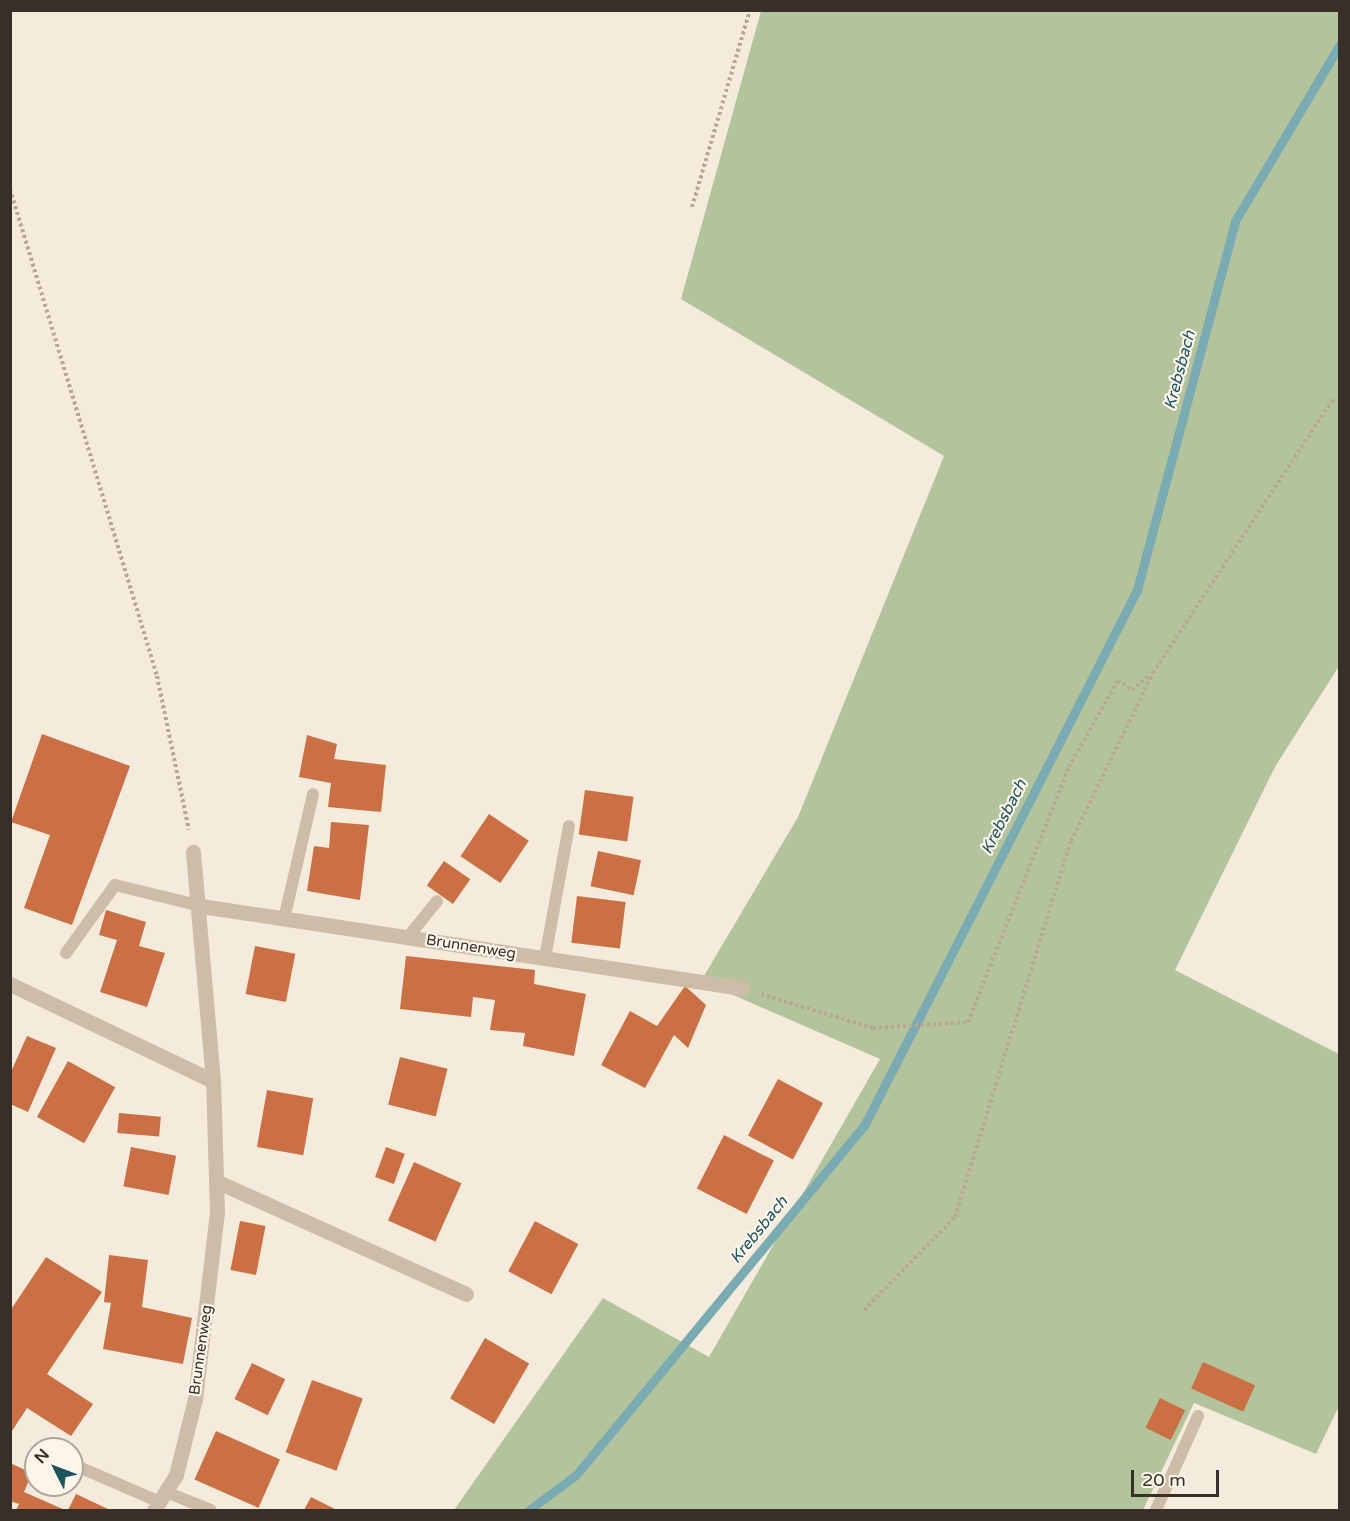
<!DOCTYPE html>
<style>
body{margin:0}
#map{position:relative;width:1350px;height:1521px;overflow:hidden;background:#f4ebdd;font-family:"Varela Round",sans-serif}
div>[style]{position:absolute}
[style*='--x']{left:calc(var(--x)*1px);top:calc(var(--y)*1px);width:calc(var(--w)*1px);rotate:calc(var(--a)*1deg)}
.green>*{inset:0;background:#b3c49c}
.stream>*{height:9px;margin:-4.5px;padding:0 4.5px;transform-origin:4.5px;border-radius:4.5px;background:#7babb2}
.building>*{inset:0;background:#cb7044;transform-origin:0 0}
.path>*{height:4px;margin-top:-2px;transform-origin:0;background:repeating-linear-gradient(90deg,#b9a693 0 3px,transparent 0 6px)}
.service>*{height:12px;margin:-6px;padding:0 6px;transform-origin:6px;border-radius:6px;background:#cdbca8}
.minor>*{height:15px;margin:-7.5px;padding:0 7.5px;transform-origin:7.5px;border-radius:7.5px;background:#cdbca8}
span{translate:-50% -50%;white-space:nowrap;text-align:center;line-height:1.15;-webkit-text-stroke:4.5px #fbf5ea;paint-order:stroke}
.street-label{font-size:15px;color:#392f29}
.water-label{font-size:16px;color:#1c535d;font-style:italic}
.frame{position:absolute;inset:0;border:12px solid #392f29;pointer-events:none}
.north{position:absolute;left:24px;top:1437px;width:60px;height:60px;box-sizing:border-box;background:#fbf5ea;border:2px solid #ada69d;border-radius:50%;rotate:312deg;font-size:16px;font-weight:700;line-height:24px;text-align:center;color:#392f29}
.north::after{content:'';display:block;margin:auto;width:21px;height:27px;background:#1c535d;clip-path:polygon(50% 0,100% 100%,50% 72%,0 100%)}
.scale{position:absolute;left:1131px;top:1470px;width:88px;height:27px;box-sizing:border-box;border:3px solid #392f29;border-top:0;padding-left:8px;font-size:18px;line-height:21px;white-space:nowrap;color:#392f29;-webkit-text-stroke:4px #fbf5ea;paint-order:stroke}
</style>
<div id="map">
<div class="green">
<div style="clip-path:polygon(761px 11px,1339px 11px,1339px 666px,1275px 767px,1175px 970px,1339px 1054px,1339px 1406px,1316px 1454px,1194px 1403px,1143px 1510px,454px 1510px,603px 1298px,709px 1357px,880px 1059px,701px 981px,798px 817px,944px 456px,681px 299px)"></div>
</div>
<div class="stream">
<div style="--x:529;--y:1510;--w:59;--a:-36.7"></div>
<div style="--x:576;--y:1475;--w:452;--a:-50.5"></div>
<div style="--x:864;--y:1126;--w:602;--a:-63.01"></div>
<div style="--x:1137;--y:590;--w:382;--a:-75.1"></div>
<div style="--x:1235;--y:221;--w:206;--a:-59.3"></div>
</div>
<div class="building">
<div style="clip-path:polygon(42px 734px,130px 766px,72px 925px,24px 908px,50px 835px,11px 822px)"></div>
<div style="clip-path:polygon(307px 735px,337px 744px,334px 759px,386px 765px,381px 812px,328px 807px,331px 783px,299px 777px)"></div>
<div style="left:585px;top:790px;width:49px;height:45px;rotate:8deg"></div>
<div style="left:489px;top:814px;width:48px;height:51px;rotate:34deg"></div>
<div style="clip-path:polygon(331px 822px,369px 825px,360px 900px,307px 891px,314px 846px,329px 848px)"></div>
<div style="left:598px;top:851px;width:44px;height:36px;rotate:12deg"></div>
<div style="left:444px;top:861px;width:32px;height:30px;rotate:35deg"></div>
<div style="left:577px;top:896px;width:49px;height:47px;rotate:7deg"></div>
<div style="clip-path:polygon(106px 910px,146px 922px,139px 946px,165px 953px,147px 1007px,100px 992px,117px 940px,99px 935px)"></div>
<div style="left:255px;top:946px;width:41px;height:49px;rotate:11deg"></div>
<div style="clip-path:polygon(406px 956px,535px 970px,534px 984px,586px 994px,574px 1056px,523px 1046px,525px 1033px,490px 1030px,495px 1000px,473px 997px,471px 1017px,400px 1009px)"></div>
<div style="clip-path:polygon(685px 986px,706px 1005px,688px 1048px,674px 1035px,645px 1088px,601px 1065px,630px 1011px,657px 1026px)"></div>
<div style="clip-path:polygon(27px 1036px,56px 1048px,28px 1112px,10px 1104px,10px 1074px)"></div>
<div style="left:400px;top:1057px;width:49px;height:49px;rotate:14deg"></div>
<div style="left:68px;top:1061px;width:54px;height:64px;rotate:29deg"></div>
<div style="left:778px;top:1079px;width:51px;height:64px;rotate:28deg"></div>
<div style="left:267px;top:1090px;width:47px;height:58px;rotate:10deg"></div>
<div style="left:119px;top:1113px;width:42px;height:20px;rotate:5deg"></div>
<div style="left:724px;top:1135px;width:56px;height:60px;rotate:27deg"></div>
<div style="left:131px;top:1147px;width:46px;height:40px;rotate:11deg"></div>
<div style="left:386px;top:1147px;width:20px;height:32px;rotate:20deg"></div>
<div style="left:414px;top:1162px;width:52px;height:64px;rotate:24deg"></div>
<div style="left:240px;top:1221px;width:26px;height:50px;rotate:11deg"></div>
<div style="left:535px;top:1221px;width:49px;height:57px;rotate:28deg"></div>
<div style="clip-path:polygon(109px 1255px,148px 1260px,142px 1307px,192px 1318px,183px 1364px,103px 1349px,111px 1303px,104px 1302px)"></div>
<div style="clip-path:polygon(46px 1257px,102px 1292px,47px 1374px,93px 1404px,71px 1436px,27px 1408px,10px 1434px,10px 1311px)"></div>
<div style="left:485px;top:1338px;width:51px;height:70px;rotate:30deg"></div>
<div style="left:1203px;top:1362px;width:57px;height:29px;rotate:24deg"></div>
<div style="left:252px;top:1363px;width:37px;height:40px;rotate:26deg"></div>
<div style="left:312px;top:1380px;width:54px;height:77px;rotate:20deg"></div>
<div style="left:1160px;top:1398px;width:28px;height:33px;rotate:26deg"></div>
<div style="left:216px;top:1431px;width:70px;height:53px;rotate:24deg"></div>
<div style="clip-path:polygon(10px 1463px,32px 1473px,24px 1492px,65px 1510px,16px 1510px,19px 1504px,10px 1501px)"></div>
<div style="clip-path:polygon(76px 1494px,110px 1510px,68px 1510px)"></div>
<div style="clip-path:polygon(311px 1497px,337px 1510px,304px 1510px)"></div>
</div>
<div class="path">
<div style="--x:10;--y:189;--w:509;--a:73.2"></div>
<div style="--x:157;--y:676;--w:157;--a:78.3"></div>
<div style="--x:692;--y:207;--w:205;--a:-73.6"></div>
<div style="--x:761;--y:994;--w:117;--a:16.9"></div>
<div style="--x:873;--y:1028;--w:95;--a:-3.6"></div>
<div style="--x:968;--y:1022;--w:274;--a:-68.4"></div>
<div style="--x:1069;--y:767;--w:100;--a:-60.6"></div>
<div style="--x:1118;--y:680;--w:17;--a:36"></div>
<div style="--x:1132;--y:690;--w:23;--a:-40"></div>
<div style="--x:864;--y:1310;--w:130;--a:-45.6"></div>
<div style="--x:955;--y:1217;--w:393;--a:-72.9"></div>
<div style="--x:1071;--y:841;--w:187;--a:-64"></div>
<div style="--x:1153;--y:673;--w:326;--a:-56.7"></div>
<div style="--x:1332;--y:401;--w:8;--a:-14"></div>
</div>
<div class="service">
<div style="--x:284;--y:919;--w:128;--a:-76.9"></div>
<div style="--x:408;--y:937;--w:46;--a:-51.1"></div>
<div style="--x:66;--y:953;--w:84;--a:-54.2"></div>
<div style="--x:115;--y:885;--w:89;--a:13.7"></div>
<div style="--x:545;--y:958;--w:134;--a:-79.7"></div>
<div style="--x:72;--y:1464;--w:96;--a:23.4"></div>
<div style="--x:166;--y:1492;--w:48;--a:21.8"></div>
<div style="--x:1156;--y:1510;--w:103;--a:-65.9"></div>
</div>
<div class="minor">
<div style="--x:201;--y:906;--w:547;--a:8.62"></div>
<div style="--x:10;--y:984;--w:225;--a:25.5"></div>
<div style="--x:218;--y:1182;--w:272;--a:24.3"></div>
<div style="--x:154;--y:1510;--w:41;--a:-57.8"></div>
<div style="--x:176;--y:1475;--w:78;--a:-76"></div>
<div style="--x:195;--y:1399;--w:187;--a:-83.3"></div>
<div style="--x:217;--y:1213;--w:132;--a:-91.7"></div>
<div style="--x:213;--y:1081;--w:230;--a:-95"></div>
</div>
<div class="street-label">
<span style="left:471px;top:947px;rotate:9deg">Brunnenweg</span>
<span style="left:201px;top:1350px;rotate:-82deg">Brunnenweg</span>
</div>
<div class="water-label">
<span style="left:1180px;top:370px;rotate:-75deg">Krebsbach</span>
<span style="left:1004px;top:817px;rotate:-63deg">Krebsbach</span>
<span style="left:759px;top:1230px;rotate:-51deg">Krebsbach</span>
</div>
<div class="frame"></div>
<div class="north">N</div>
<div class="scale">20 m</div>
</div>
